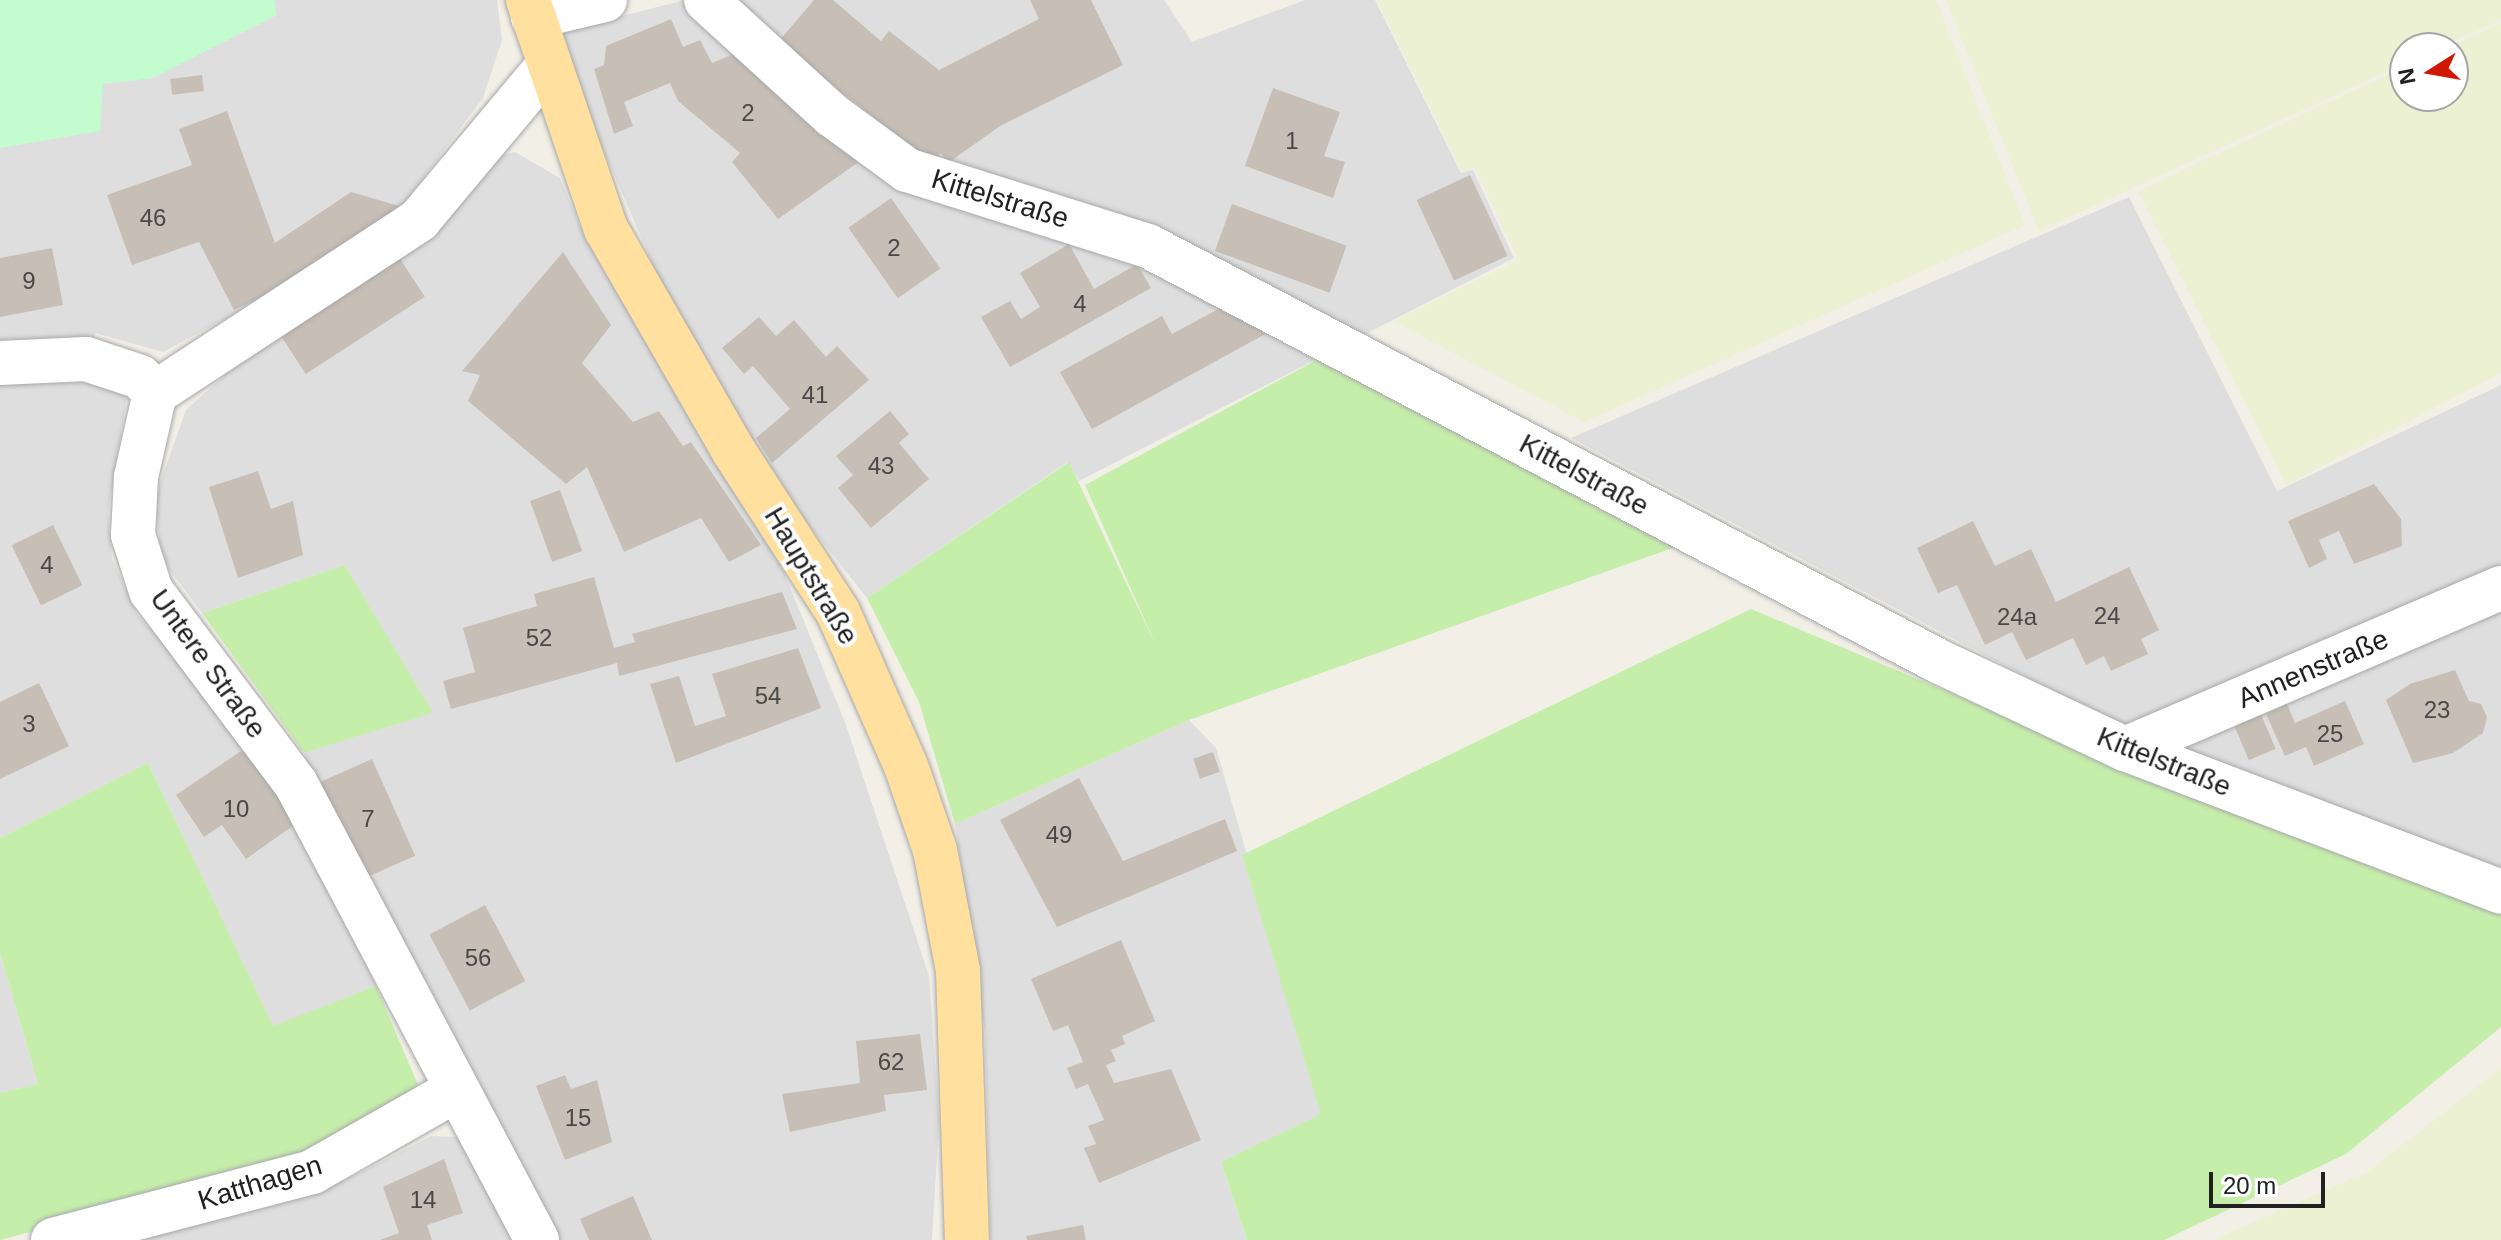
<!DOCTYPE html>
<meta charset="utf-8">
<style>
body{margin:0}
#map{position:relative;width:2501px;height:1240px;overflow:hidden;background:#f2efe7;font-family:Helvetica,sans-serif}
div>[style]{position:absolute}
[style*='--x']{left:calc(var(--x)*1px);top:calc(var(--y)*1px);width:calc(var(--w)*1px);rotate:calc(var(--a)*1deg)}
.residential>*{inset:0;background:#dfdede}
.farmland>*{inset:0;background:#ebf1d2}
.grass>*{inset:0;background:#c5eeab}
.park>*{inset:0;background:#c3fcce}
.building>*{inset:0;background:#c7bfb6;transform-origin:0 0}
.roads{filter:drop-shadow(0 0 2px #a8a8a8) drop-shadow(0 0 2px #a8a8a8)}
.minor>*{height:44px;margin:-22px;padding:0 22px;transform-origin:22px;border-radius:22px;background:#fff}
.major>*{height:44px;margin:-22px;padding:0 22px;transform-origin:22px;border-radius:22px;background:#ffe09f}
span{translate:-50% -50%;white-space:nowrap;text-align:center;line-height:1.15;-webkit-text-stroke:8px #fff;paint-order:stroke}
.number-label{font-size:24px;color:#4a4846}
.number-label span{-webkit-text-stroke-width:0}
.street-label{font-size:28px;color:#212121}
.north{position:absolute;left:2389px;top:32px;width:80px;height:80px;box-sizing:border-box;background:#fff;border:2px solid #a6a6a6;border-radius:50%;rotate:259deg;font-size:22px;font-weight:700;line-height:32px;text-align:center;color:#212121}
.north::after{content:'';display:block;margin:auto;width:28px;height:36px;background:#d21700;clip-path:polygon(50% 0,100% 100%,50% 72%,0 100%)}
.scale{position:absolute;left:2209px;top:1172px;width:116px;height:36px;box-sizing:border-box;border:4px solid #212121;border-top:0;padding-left:10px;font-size:24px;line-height:28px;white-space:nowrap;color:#212121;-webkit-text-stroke:6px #fff;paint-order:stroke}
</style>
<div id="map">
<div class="residential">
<div style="clip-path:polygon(0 0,497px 0,502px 40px,483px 98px,404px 204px,288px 286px,163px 352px,95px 333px,88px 374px,127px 397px,108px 512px,112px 559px,136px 612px,221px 711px,308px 836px,376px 986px,273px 1027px,148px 763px,0 838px)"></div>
<div style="clip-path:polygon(685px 0,1164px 0,1192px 42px,1305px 0,1375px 0,1461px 173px,1473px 170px,1514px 258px,1079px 481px,1068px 462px,867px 598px,775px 482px,668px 299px,587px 112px,563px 31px)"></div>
<div style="clip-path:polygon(515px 152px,560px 178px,585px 238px,784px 572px,846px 725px,929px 976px,939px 1121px,932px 1240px,554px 1240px,364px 887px,304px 753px,432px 713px,345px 565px,202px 613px,161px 558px,155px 497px,186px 410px,273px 331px,494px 157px)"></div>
<div style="clip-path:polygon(2129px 197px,2277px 491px,2501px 385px,2501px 871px,2128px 730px,1571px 438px)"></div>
<div style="clip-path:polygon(1189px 720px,1216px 748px,1322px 1114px,1221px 1162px,1247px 1240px,990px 1240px,985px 1033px,955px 824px)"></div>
<div style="clip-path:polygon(0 953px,38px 1084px,0 1093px)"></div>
<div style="clip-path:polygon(431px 1136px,458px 1137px,520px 1240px,130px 1240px,338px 1184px)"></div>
</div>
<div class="farmland">
<div style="clip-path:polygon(1377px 0,1936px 0,2025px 225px,1584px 422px,1393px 321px,1518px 260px,1475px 168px,1462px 172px)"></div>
<div style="clip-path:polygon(1946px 0,2501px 0,2501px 20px,2439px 48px,2405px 48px,2405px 63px,2039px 231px)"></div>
<div style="clip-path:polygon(2501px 23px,2501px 373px,2286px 485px,2138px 191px,2405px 67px,2405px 96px,2453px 96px,2453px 48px,2447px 48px)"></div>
<div style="clip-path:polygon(2501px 1068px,2501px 1240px,2213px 1240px,2369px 1171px)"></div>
</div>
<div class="grass">
<div style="clip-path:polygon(1320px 358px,1681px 545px,1189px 720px,955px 824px,919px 702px,867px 598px,1069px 462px,1157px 648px,1085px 485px)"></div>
<div style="clip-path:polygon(345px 565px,433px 713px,304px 753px,202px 613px)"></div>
<div style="clip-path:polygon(1751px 609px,2131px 769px,2501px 902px,2501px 1027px,2346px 1154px,2164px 1240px,1247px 1240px,1221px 1162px,1321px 1114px,1242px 855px)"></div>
<div style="clip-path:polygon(148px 763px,273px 1026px,376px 986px,418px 1085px,406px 1109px,291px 1163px,0 1240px,0 1093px,38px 1084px,0 953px,0 838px)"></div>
</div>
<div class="park">
<div style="clip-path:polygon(0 0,274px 0,277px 15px,153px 78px,103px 84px,100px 131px,0 148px)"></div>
</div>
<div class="building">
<div style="clip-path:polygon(814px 0,833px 0,881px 41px,889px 31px,939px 70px,1039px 19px,1030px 0,1091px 0,1123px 65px,1000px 126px,948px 163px,941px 153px,932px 163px,778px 42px)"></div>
<div style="clip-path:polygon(671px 19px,683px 47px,700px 40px,712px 63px,734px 54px,860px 161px,778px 219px,732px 162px,740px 153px,678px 101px,670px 83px,624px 102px,633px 126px,614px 134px,594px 69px,604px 65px,606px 46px)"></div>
<div style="left:202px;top:75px;width:16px;height:32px;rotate:83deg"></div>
<div style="clip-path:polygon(1273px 88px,1340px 112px,1324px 156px,1345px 162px,1333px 198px,1245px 166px)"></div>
<div style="clip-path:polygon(227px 111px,275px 243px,351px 192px,399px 206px,288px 285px,234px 310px,199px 242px,132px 265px,107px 195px,192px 165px,179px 129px)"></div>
<div style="left:1470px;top:175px;width:89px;height:59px;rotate:65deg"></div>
<div style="left:891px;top:198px;width:86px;height:52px;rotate:55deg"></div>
<div style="left:1232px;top:204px;width:122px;height:50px;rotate:20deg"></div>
<div style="clip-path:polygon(1069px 244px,1094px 289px,1137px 264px,1151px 288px,1010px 367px,981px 317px,1010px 301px,1021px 319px,1040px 307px,1020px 273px)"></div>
<div style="clip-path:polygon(52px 248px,63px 305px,0 317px,0 258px)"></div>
<div style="clip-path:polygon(563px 252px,611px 325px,582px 363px,633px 422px,659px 411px,683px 446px,691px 442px,761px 545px,729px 562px,701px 518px,624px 552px,587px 467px,566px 484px,468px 401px,480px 375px,462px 371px)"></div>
<div style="left:397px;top:254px;width:51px;height:142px;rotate:57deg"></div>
<div style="clip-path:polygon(1224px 306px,1269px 332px,1092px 429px,1060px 372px,1162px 316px,1172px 334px)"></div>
<div style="clip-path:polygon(759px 317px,776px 336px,794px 320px,826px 357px,837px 346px,869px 380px,772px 463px,756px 438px,790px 409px,753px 366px,744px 374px,722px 348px)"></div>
<div style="clip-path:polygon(890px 411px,909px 434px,899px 443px,929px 479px,871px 528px,838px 488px,853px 475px,836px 456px)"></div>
<div style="clip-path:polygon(258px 471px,271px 509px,293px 501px,303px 555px,238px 578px,209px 487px)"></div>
<div style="clip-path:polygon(2374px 484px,2401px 519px,2402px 546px,2354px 564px,2339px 531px,2319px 540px,2327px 559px,2309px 568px,2288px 521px)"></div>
<div style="left:560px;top:490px;width:65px;height:32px;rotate:70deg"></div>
<div style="clip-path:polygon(1973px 521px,1995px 566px,2031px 549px,2056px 602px,2129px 567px,2159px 630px,2141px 639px,2148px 654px,2111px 671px,2104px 656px,2086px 665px,2073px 638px,2026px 660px,2012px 632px,1985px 645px,1957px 585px,1938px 593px,1917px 548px)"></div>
<div style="left:53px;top:525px;width:67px;height:46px;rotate:64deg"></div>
<div style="clip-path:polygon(594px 577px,614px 648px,635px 642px,632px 634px,782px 592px,797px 629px,619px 676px,617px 663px,451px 709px,443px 681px,475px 672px,463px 628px,537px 606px,534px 594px)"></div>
<div style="clip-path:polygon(798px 648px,821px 708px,676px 763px,650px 684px,679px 676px,695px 726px,726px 716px,712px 674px)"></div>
<div style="clip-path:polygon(2455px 670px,2469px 701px,2481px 704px,2487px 717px,2483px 733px,2453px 753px,2413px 763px,2386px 700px,2410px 684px)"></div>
<div style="clip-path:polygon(39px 683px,69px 746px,0 779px,0 702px)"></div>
<div style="clip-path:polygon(2345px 701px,2364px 744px,2314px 766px,2306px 747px,2285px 756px,2266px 714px,2287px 704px,2295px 723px)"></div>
<div style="left:2260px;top:712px;width:40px;height:29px;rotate:67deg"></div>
<div style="clip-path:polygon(244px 749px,297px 823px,246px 859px,222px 825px,204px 837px,176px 795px)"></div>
<div style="left:1213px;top:752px;width:21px;height:21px;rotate:71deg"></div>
<div style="left:372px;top:759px;width:106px;height:56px;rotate:66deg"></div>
<div style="clip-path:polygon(1079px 778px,1123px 861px,1225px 819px,1237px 851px,1057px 927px,1000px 820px)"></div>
<div style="left:485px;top:905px;width:86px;height:63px;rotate:62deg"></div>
<div style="clip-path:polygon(1121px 940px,1155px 1021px,1122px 1036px,1125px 1044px,1111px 1050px,1116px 1061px,1106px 1065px,1114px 1083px,1171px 1069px,1201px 1140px,1099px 1183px,1084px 1148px,1096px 1144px,1088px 1126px,1104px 1120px,1088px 1084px,1076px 1089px,1067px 1068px,1083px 1062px,1068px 1025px,1053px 1031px,1031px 979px)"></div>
<div style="clip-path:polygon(920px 1034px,927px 1090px,884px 1095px,886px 1111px,790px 1132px,782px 1094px,860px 1083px,856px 1041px)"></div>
<div style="clip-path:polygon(565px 1075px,571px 1089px,597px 1080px,612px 1142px,565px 1160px,536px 1086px)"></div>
<div style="clip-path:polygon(444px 1159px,463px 1213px,427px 1225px,432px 1240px,380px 1240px,399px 1233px,383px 1187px)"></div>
<div style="clip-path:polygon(633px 1196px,652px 1240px,589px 1240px,580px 1219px)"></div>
<div style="clip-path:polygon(1083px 1225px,1086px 1240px,1027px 1240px,1026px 1236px)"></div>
</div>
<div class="roads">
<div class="minor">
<div style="--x:706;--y:0;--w:171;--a:42.4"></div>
<div style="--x:832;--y:115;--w:93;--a:36.3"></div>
<div style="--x:907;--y:170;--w:253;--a:17.5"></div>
<div style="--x:1148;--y:246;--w:892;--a:27.71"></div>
<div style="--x:1938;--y:661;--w:207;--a:25.2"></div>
<div style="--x:2125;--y:749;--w:402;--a:20.8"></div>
<div style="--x:533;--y:17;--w:74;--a:-13.3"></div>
<div style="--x:0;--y:363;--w:86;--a:-2.7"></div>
<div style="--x:86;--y:359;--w:57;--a:18.4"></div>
<div style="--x:140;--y:377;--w:22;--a:47"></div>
<div style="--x:2125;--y:749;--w:409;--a:-23.2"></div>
<div style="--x:53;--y:1240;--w:268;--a:-14.7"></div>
<div style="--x:312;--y:1172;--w:162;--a:-29.6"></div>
<div style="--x:537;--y:1240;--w:516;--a:-117.86"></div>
<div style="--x:296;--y:784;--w:241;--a:-126.9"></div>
<div style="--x:151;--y:591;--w:59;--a:-107.8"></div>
<div style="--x:133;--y:535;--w:58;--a:-87"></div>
<div style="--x:136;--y:477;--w:86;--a:-77.3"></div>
<div style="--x:155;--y:393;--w:316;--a:-33.2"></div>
<div style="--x:419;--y:220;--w:198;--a:-50.1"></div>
</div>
<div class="major">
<div style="--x:528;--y:0;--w:242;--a:71.2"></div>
<div style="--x:606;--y:229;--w:255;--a:60.1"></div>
<div style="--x:733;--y:450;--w:193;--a:57.1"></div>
<div style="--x:838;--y:612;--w:168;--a:66.2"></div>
<div style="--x:906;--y:766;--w:89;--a:71"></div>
<div style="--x:935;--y:850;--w:123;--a:79.2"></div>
<div style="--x:958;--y:971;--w:269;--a:88.1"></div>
</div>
</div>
<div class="number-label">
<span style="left:748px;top:113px">2</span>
<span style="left:1292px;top:141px">1</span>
<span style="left:153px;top:218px">46</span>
<span style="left:894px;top:248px">2</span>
<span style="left:29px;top:281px">9</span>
<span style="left:1080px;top:304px">4</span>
<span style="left:815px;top:395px">41</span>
<span style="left:881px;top:466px">43</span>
<span style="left:47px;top:565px">4</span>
<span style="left:2107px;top:616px">24</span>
<span style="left:2017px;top:617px">24a</span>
<span style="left:539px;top:638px">52</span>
<span style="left:768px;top:696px">54</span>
<span style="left:2437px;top:710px">23</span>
<span style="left:29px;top:724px">3</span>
<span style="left:2330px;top:734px">25</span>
<span style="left:236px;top:809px">10</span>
<span style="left:368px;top:819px">7</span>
<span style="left:1059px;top:835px">49</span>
<span style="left:478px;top:958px">56</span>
<span style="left:891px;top:1062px">62</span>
<span style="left:578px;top:1118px">15</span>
<span style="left:423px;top:1200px">14</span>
</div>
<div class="street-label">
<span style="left:1000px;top:199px;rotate:17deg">Kittelstraße</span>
<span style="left:1584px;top:475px;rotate:28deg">Kittelstraße</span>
<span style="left:811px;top:576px;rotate:59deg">Hauptstraße</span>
<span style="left:208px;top:664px;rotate:54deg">Untere Straße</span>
<span style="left:2313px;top:669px;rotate:-23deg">Annenstraße</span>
<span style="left:2164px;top:762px;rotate:22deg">Kittelstraße</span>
<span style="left:260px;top:1183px;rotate:-17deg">Katthagen</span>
</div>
<div class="north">N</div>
<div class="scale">20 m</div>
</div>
